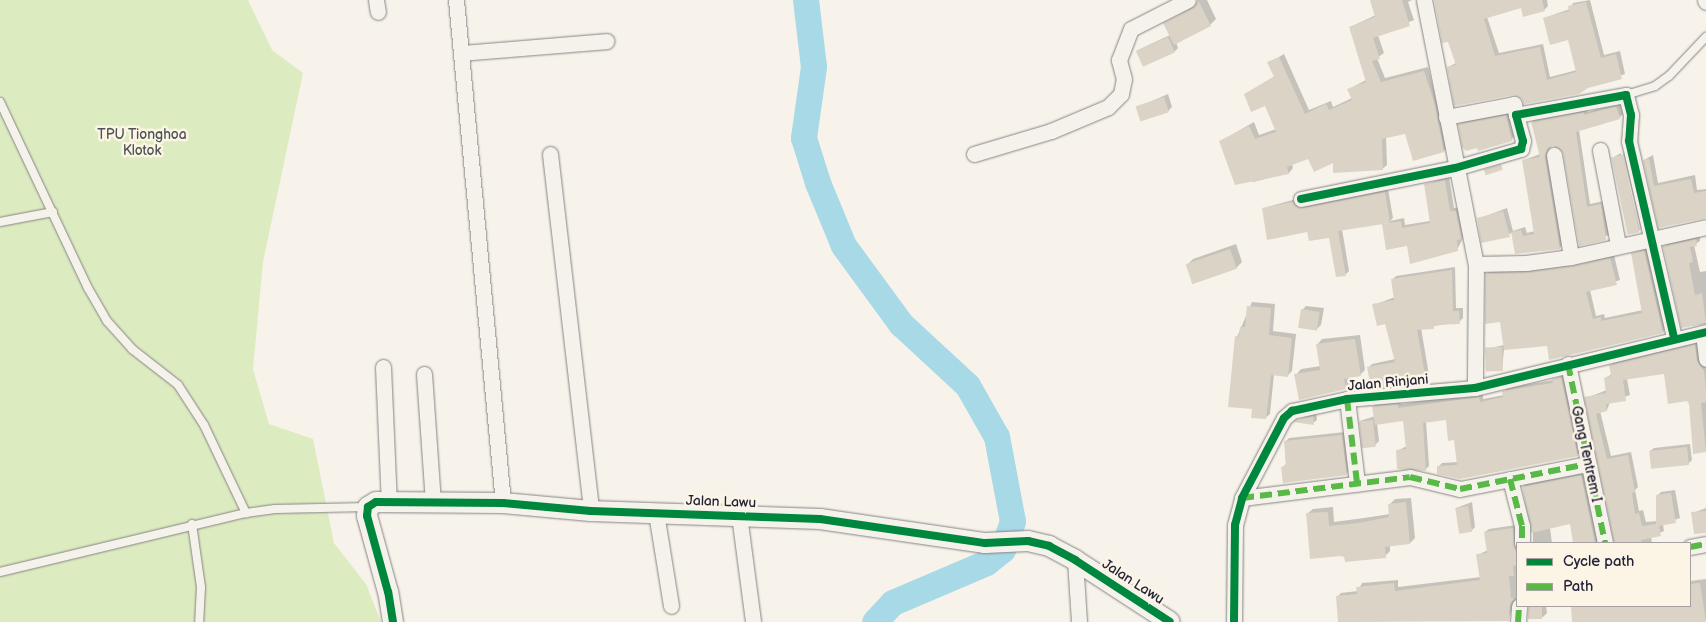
<!DOCTYPE html>
<style>
body{margin:0}
#map{position:relative;width:1706px;height:622px;overflow:hidden;background:#f7f3ea;font-family:"Balsamiq Sans",sans-serif}
div>[style]{position:absolute}
[style*='--x']{left:calc(var(--x)*1px);top:calc(var(--y)*1px);width:calc(var(--w)*1px);rotate:calc(var(--a)*1deg)}
.green>*{inset:0;background:#ddecc0}
.shadow>*{inset:0;background:#0003}
.river>*{height:26px;margin:-13px;padding:0 13px;transform-origin:13px;border-radius:13px;background:#a7d9e7}
.building>*{inset:0;background:#dbd4c6;transform-origin:0 0}
.roads{filter:drop-shadow(0 0 1px #868485) drop-shadow(0 0 1px #868485)}
.lane>*{height:8px;margin:-4px;padding:0 4px;transform-origin:4px;border-radius:4px;background:#f5f2ec}
.street>*{height:15px;margin:-7.5px;padding:0 7.5px;transform-origin:7.5px;border-radius:7.5px;background:#f5f2ec}
.secondary>*{height:20px;margin:-10px;padding:0 10px;transform-origin:10px;border-radius:10px;background:#f5f2ec}
.quiet>*{height:6px;margin-top:-3px;transform-origin:0;background:repeating-linear-gradient(90deg,#58b947 0 12px,transparent 0 18px)}
.cycleway>*{height:8px;margin:-4px;padding:0 4px;transform-origin:4px;border-radius:4px;background:#00873e}
span{translate:-50% -50%;white-space:nowrap;text-align:center;line-height:1.15;-webkit-text-stroke:5px #fcf5e5;paint-order:stroke}
.park-label{font-size:14px;color:#4c5354}
.street-label{font-size:14px;color:#22223b}
.legend{position:absolute;left:1516px;top:542px;width:175px;height:65px;box-sizing:border-box;background:#fcf5e5;border:1px solid #a5a1a1;margin:0;padding:6px 9px;list-style:none;font-size:15px;color:#22223b}
.legend li{display:flex;align-items:center;gap:10px;height:25px}
.legend b{width:25px;border:1px solid #a5a1a1}
</style>
<div id="map">
<div class="green">
<div style="clip-path:polygon(0 0,248px 0,272px 50px,303px 73px,263px 262px,253px 369px,269px 424px,313px 439px,334px 543px,366px 584px,381px 622px,0 622px)"></div>
</div>
<div class="shadow">
<div style="clip-path:polygon(1198px 0,1207px 0,1216px 19px,1210px 25px,1176px 42px,1178px 48px,1174px 52px,1136px 51px,1170px 35px,1164px 24px,1196px 5px)"></div>
<div style="clip-path:polygon(1371px 0,1412px 0,1408px 2px,1414px 20px,1378px 35px,1384px 53px,1377px 58px,1385px 78px,1428px 67px,1448px 147px,1444px 151px,1406px 133px,1386px 137px,1387px 165px,1382px 169px,1309px 157px,1292px 164px,1293px 168px,1289px 173px,1253px 182px,1221px 141px,1254px 122px,1259px 135px,1276px 129px,1266px 105px,1245px 94px,1275px 76px,1269px 63px,1284px 54px,1309px 110px,1331px 101px,1333px 107px,1352px 98px,1349px 89px,1366px 80px,1350px 27px,1376px 15px)"></div>
<div style="clip-path:polygon(1445px 0,1512px 0,1487px 17px,1499px 53px,1543px 44px,1550px 77px,1577px 70px,1569px 38px,1544px 18px,1570px 9px,1573px 3px,1590px 0,1604px 55px,1620px 51px,1625px 74px,1582px 89px,1522px 97px,1448px 67px,1456px 63px)"></div>
<div style="clip-path:polygon(1520px 0,1547px 0,1548px 6px,1544px 10px)"></div>
<div style="clip-path:polygon(1168px 94px,1172px 107px,1168px 111px,1138px 107px)"></div>
<div style="clip-path:polygon(1620px 103px,1623px 114px,1619px 118px,1579px 130px,1590px 204px,1604px 201px,1609px 235px,1580px 244px,1564px 153px,1553px 144px,1548px 152px,1563px 244px,1560px 248px,1512px 233px,1484px 241px,1478px 219px,1507px 208px,1513px 231px,1525px 227px,1527px 233px,1535px 231px,1524px 160px,1540px 154px,1532px 122px,1536px 119px,1587px 109px,1588px 112px)"></div>
<div style="clip-path:polygon(1509px 112px,1515px 136px,1511px 140px,1478px 146px,1459px 125px,1463px 121px)"></div>
<div style="clip-path:polygon(1626px 152px,1643px 228px,1641px 230px,1623px 153px)"></div>
<div style="clip-path:polygon(1621px 153px,1640px 230px,1628px 233px,1612px 158px)"></div>
<div style="clip-path:polygon(1653px 155px,1658px 183px,1695px 175px,1697px 190px,1706px 189px,1706px 217px,1659px 226px,1644px 160px)"></div>
<div style="clip-path:polygon(1449px 177px,1454px 208px,1459px 208px,1465px 234px,1457px 250px,1408px 245px,1386px 222px,1342px 229px,1349px 271px,1346px 274px,1337px 276px,1330px 237px,1308px 230px,1264px 208px,1296px 199px,1388px 189px,1393px 218px,1390px 221px,1404px 218px,1405px 225px,1430px 221px,1426px 184px)"></div>
<div style="clip-path:polygon(1700px 236px,1700px 241px,1694px 245px,1700px 272px,1706px 271px,1706px 324px,1682px 327px,1664px 247px,1668px 243px)"></div>
<div style="clip-path:polygon(1236px 244px,1242px 262px,1236px 268px,1187px 265px,1193px 259px)"></div>
<div style="clip-path:polygon(1648px 247px,1666px 328px,1663px 332px,1504px 349px,1502px 370px,1486px 349px,1504px 345px,1501px 320px,1487px 274px,1490px 270px,1614px 255px,1620px 280px,1590px 290px,1596px 316px,1604px 314px,1605px 318px,1643px 310px,1632px 254px)"></div>
<div style="clip-path:polygon(1455px 267px,1456px 308px,1463px 308px,1463px 318px,1459px 322px,1421px 328px,1429px 375px,1425px 379px,1368px 368px,1372px 364px,1395px 359px,1386px 323px,1374px 305px,1395px 297px,1392px 280px,1396px 276px)"></div>
<div style="clip-path:polygon(1252px 302px,1275px 304px,1273px 331px,1296px 334px,1292px 371px,1287px 376px,1274px 374px,1270px 414px,1265px 418px,1253px 408px,1237px 337px)"></div>
<div style="clip-path:polygon(1306px 306px,1324px 308px,1321px 325px,1317px 329px,1302px 310px)"></div>
<div style="clip-path:polygon(1360px 335px,1365px 370px,1360px 375px,1350px 376px,1351px 383px,1345px 388px,1296px 375px,1301px 369px,1321px 366px,1317px 345px,1322px 339px)"></div>
<div style="clip-path:polygon(1699px 341px,1700px 356px,1706px 366px,1706px 451px,1694px 452px,1690px 404px,1665px 373px,1627px 379px,1630px 395px,1610px 402px,1607px 410px,1600px 411px,1611px 456px,1631px 452px,1638px 487px,1635px 490px,1639px 511px,1643px 510px,1646px 522px,1657px 521px,1657px 496px,1661px 492px,1675px 490px,1680px 518px,1663px 524px,1664px 531px,1651px 537px,1652px 543px,1615px 543px,1586px 398px,1607px 390px,1605px 378px,1612px 374px,1611px 365px,1615px 361px)"></div>
<div style="clip-path:polygon(1565px 374px,1581px 452px,1577px 455px,1438px 467px,1442px 463px,1458px 462px,1455px 439px,1447px 419px,1426px 421px,1429px 466px,1425px 470px,1397px 451px,1407px 446px,1404px 420px,1377px 423px,1379px 441px,1375px 445px,1360px 421px,1375px 416px,1373px 407px,1377px 403px,1401px 401px,1401px 404px,1483px 393px,1483px 399px,1504px 395px,1507px 388px,1554px 380px)"></div>
<div style="clip-path:polygon(1316px 413px,1317px 420px,1313px 423px,1296px 421px)"></div>
<div style="clip-path:polygon(1345px 432px,1350px 471px,1346px 474px,1282px 468px,1286px 464px,1285px 442px,1289px 438px)"></div>
<div style="clip-path:polygon(1690px 444px,1692px 460px,1688px 464px,1650px 451px,1654px 448px)"></div>
<div style="clip-path:polygon(1585px 472px,1602px 543px,1574px 543px,1571px 523px,1550px 528px,1552px 543px,1533px 543px,1533px 526px,1523px 487px,1527px 483px)"></div>
<div style="clip-path:polygon(1411px 498px,1415px 538px,1410px 543px,1390px 545px,1390px 551px,1385px 556px,1345px 555px,1307px 514px,1313px 509px,1333px 507px,1334px 522px,1364px 518px,1390px 514px,1389px 505px,1395px 499px)"></div>
<div style="clip-path:polygon(1472px 502px,1475px 527px,1471px 531px,1456px 508px)"></div>
<div style="clip-path:polygon(1706px 508px,1706px 532px,1693px 513px)"></div>
<div style="clip-path:polygon(1516px 525px,1517px 596px,1508px 619px,1339px 622px,1337px 597px,1341px 593px,1358px 591px,1362px 583px,1398px 580px,1398px 587px,1481px 577px,1478px 555px,1488px 550px,1485px 532px,1489px 529px)"></div>
<div style="clip-path:polygon(1706px 579px,1706px 620px,1573px 622px,1572px 606px,1690px 606px,1690px 581px)"></div>
<div style="clip-path:polygon(1529px 606px,1546px 606px,1547px 613px,1543px 617px,1529px 618px)"></div>
</div>
<div class="river">
<div style="--x:806;--y:0;--w:67;--a:83.2"></div>
<div style="--x:814;--y:67;--w:72;--a:98"></div>
<div style="--x:804;--y:138;--w:47;--a:72.7"></div>
<div style="--x:818;--y:183;--w:68;--a:67.6"></div>
<div style="--x:844;--y:246;--w:97;--a:53.8"></div>
<div style="--x:901;--y:324;--w:91;--a:42.8"></div>
<div style="--x:968;--y:386;--w:59;--a:60.4"></div>
<div style="--x:997;--y:437;--w:86;--a:79.3"></div>
<div style="--x:1013;--y:522;--w:30;--a:110"></div>
<div style="--x:1003;--y:550;--w:21;--a:141"></div>
<div style="--x:987;--y:563;--w:102;--a:156.9"></div>
<div style="--x:893;--y:603;--w:26;--a:133"></div>
</div>
<div class="building">
<div style="clip-path:polygon(1198px 0,1211px 26px,1174px 45px,1163px 23px,1192px 8px)"></div>
<div style="clip-path:polygon(1370px 0,1402px 0,1410px 26px,1373px 38px,1380px 59px,1372px 61px,1381px 82px,1424px 71px,1435px 105px,1444px 152px,1413px 161px,1405px 134px,1382px 139px,1383px 170px,1333px 173px,1333px 163px,1314px 172px,1308px 159px,1287px 167px,1289px 174px,1235px 185px,1219px 141px,1249px 126px,1255px 139px,1276px 132px,1265px 106px,1251px 112px,1244px 94px,1274px 77px,1267px 62px,1279px 57px,1305px 114px,1326px 104px,1329px 110px,1352px 100px,1347px 89px,1366px 82px,1349px 27px,1375px 17px)"></div>
<div style="clip-path:polygon(1434px 0,1542px 0,1545px 11px,1523px 17px,1521px 8px,1484px 19px,1495px 56px,1540px 47px,1547px 80px,1576px 72px,1568px 40px,1550px 45px,1543px 18px,1569px 11px,1568px 6px,1586px 2px,1601px 58px,1616px 54px,1622px 79px,1588px 88px,1579px 94px,1524px 104px,1521px 98px,1513px 95px,1454px 106px,1447px 67px,1456px 65px,1448px 42px,1442px 43px)"></div>
<div style="left:1168px;top:37px;width:17px;height:35px;rotate:66deg"></div>
<div style="left:1164px;top:97px;width:16px;height:30px;rotate:72deg"></div>
<div style="clip-path:polygon(1616px 106px,1620px 119px,1576px 132px,1587px 207px,1601px 204px,1606px 240px,1579px 246px,1563px 153px,1553px 146px,1548px 148px,1545px 157px,1560px 249px,1515px 254px,1511px 232px,1521px 230px,1523px 236px,1534px 234px,1522px 160px,1540px 157px,1531px 122px,1584px 112px,1584px 115px)"></div>
<div style="clip-path:polygon(1506px 115px,1512px 141px,1478px 151px,1477px 148px,1466px 151px,1462px 147px,1458px 124px)"></div>
<div style="left:1623px;top:155px;width:79px;height:12px;rotate:78deg"></div>
<div style="clip-path:polygon(1649px 159px,1654px 186px,1691px 179px,1694px 193px,1706px 191px,1706px 218px,1658px 228px,1643px 160px)"></div>
<div style="left:1501px;top:164px;width:6px;height:18px;rotate:72deg"></div>
<div style="clip-path:polygon(1445px 180px,1450px 211px,1456px 211px,1462px 239px,1457px 240px,1458px 251px,1410px 264px,1407px 246px,1386px 250px,1382px 224px,1401px 221px,1402px 228px,1430px 223px,1424px 184px)"></div>
<div style="clip-path:polygon(1385px 192px,1390px 223px,1338px 231px,1346px 276px,1336px 277px,1329px 238px,1309px 241px,1307px 232px,1267px 240px,1262px 208px,1292px 202px,1303px 208px)"></div>
<div style="clip-path:polygon(1503px 211px,1510px 237px,1481px 243px,1477px 218px)"></div>
<div style="clip-path:polygon(1696px 239px,1697px 246px,1690px 247px,1693px 262px,1689px 263px,1695px 295px,1702px 293px,1706px 323px,1681px 328px,1663px 246px)"></div>
<div style="left:1230px;top:249px;width:21px;height:47px;rotate:71deg"></div>
<div style="clip-path:polygon(1644px 250px,1663px 333px,1549px 360px,1547px 346px,1504px 350px,1500px 322px,1485px 324px,1485px 273px,1527px 272px,1610px 258px,1617px 285px,1586px 292px,1593px 319px,1601px 317px,1601px 321px,1642px 313px,1631px 253px)"></div>
<div style="clip-path:polygon(1452px 270px,1453px 311px,1459px 311px,1460px 324px,1434px 325px,1434px 329px,1417px 330px,1426px 380px,1371px 388px,1367px 367px,1395px 362px,1385px 324px,1377px 326px,1372px 304px,1394px 300px,1391px 279px)"></div>
<div style="clip-path:polygon(1247px 306px,1271px 308px,1269px 335px,1292px 338px,1288px 377px,1271px 375px,1266px 419px,1251px 418px,1252px 409px,1228px 407px,1235px 336px,1239px 337px,1240px 327px,1245px 327px)"></div>
<div style="left:1301px;top:309px;width:19px;height:19px;rotate:9deg"></div>
<div style="clip-path:polygon(1355px 339px,1361px 376px,1344px 379px,1346px 389px,1299px 400px,1294px 374px,1320px 370px,1316px 344px)"></div>
<div style="clip-path:polygon(1695px 344px,1697px 361px,1704px 371px,1706px 391px,1706px 402px,1701px 403px,1706px 452px,1693px 454px,1689px 404px,1687px 401px,1668px 404px,1664px 374px,1623px 380px,1626px 401px,1606px 404px,1607px 411px,1596px 414px,1607px 459px,1628px 455px,1635px 492px,1632px 493px,1635px 514px,1639px 513px,1642px 526px,1656px 524px,1656px 495px,1671px 493px,1676px 523px,1659px 526px,1661px 536px,1641px 540px,1642px 543px,1614px 543px,1584px 397px,1606px 393px,1604px 378px,1611px 376px,1609px 365px)"></div>
<div style="left:1502px;top:347px;width:24px;height:17px;rotate:88deg"></div>
<div style="clip-path:polygon(1561px 377px,1578px 456px,1460px 479px,1437px 474px,1437px 466px,1457px 465px,1454px 440px,1448px 441px,1446px 420px,1423px 423px,1426px 471px,1397px 469px,1396px 450px,1406px 449px,1403px 421px,1375px 425px,1372px 406px,1398px 404px,1398px 408px,1479px 397px,1480px 402px,1503px 397px,1502px 391px,1553px 383px,1552px 379px)"></div>
<div style="clip-path:polygon(1313px 416px,1314px 425px,1293px 422px,1296px 420px)"></div>
<div style="left:1373px;top:420px;width:27px;height:14px;rotate:84deg"></div>
<div style="clip-path:polygon(1342px 435px,1347px 475px,1283px 483px,1281px 467px,1286px 466px,1284px 441px)"></div>
<div style="left:1687px;top:447px;width:18px;height:38px;rotate:84deg"></div>
<div style="clip-path:polygon(1581px 475px,1595px 543px,1573px 543px,1570px 524px,1531px 533px,1522px 487px)"></div>
<div style="clip-path:polygon(1406px 502px,1410px 544px,1385px 547px,1386px 558px,1345px 562px,1344px 557px,1340px 556px,1310px 559px,1306px 513px,1328px 512px,1329px 526px,1358px 523px,1389px 517px,1388px 504px)"></div>
<div style="left:1468px;top:506px;width:26px;height:13px;rotate:81deg"></div>
<div style="clip-path:polygon(1706px 511px,1706px 533px,1694px 534px,1691px 512px)"></div>
<div style="clip-path:polygon(1513px 528px,1517px 565px,1513px 566px,1514px 576px,1509px 576px,1511px 598px,1514px 598px,1510px 605px,1509px 621px,1338px 622px,1336px 596px,1357px 594px,1356px 587px,1394px 583px,1395px 591px,1480px 580px,1476px 554px,1487px 553px,1484px 532px)"></div>
<div style="clip-path:polygon(1700px 583px,1706px 622px,1572px 622px,1571px 606px,1690px 606px,1690px 584px)"></div>
<div style="left:1528px;top:606px;width:14px;height:13px"></div>
</div>
<div class="roads">
<div class="lane">
<div style="--x:1626;--y:95;--w:30;--a:-17"></div>
<div style="--x:1655;--y:86;--w:17;--a:-36"></div>
<div style="--x:1669;--y:76;--w:54;--a:-46.5"></div>
<div style="--x:0;--y:102;--w:206;--a:64.7"></div>
<div style="--x:88;--y:288;--w:38;--a:60"></div>
<div style="--x:107;--y:321;--w:38;--a:48"></div>
<div style="--x:132;--y:349;--w:58;--a:38"></div>
<div style="--x:178;--y:385;--w:48;--a:57"></div>
<div style="--x:204;--y:425;--w:98;--a:64.5"></div>
<div style="--x:0;--y:222;--w:54;--a:-10.7"></div>
<div style="--x:192;--y:524;--w:64;--a:81.9"></div>
<div style="--x:201;--y:587;--w:35;--a:93"></div>
<div style="--x:0;--y:572;--w:253;--a:-13.5"></div>
<div style="--x:246;--y:513;--w:29;--a:-8"></div>
<div style="--x:275;--y:509;--w:93;--a:-1.2"></div>
</div>
<div class="street">
<div style="--x:376;--y:0;--w:12;--a:81"></div>
<div style="--x:456;--y:0;--w:505;--a:84.66"></div>
<div style="--x:1424;--y:0;--w:269;--a:78.9"></div>
<div style="--x:1476;--y:264;--w:124;--a:90.5"></div>
<div style="--x:1705;--y:0;--w:2;--a:63"></div>
<div style="--x:461;--y:53;--w:146;--a:-4.7"></div>
<div style="--x:1446;--y:117;--w:69;--a:-10.8"></div>
<div style="--x:1514;--y:104;--w:11;--a:80"></div>
<div style="--x:1600;--y:150;--w:96;--a:79.2"></div>
<div style="--x:550;--y:154;--w:359;--a:83.4"></div>
<div style="--x:974;--y:154;--w:80;--a:-16.6"></div>
<div style="--x:1051;--y:131;--w:62;--a:-22.8"></div>
<div style="--x:1108;--y:107;--w:18;--a:-45"></div>
<div style="--x:1121;--y:94;--w:15;--a:-79"></div>
<div style="--x:1124;--y:79;--w:20;--a:-105"></div>
<div style="--x:1119;--y:60;--w:33;--a:-69"></div>
<div style="--x:1131;--y:29;--w:64;--a:-27"></div>
<div style="--x:1554;--y:155;--w:103;--a:80.5"></div>
<div style="--x:1301;--y:199;--w:157;--a:-11.4"></div>
<div style="--x:1455;--y:168;--w:69;--a:-16.1"></div>
<div style="--x:1521;--y:149;--w:8;--a:-76"></div>
<div style="--x:1523;--y:141;--w:27;--a:-105"></div>
<div style="--x:1516;--y:115;--w:112;--a:-10.3"></div>
<div style="--x:1626;--y:95;--w:21;--a:76"></div>
<div style="--x:1631;--y:115;--w:26;--a:94"></div>
<div style="--x:1629;--y:141;--w:202;--a:77.1"></div>
<div style="--x:1476;--y:264;--w:50;--a:-1.1"></div>
<div style="--x:1526;--y:263;--w:45;--a:-7.6"></div>
<div style="--x:1571;--y:257;--w:138;--a:-12.5"></div>
<div style="--x:1703;--y:333;--w:26;--a:83"></div>
<div style="--x:1568;--y:364;--w:183;--a:78.3"></div>
<div style="--x:383;--y:367;--w:135;--a:87.5"></div>
<div style="--x:424;--y:374;--w:129;--a:86"></div>
<div style="--x:1347;--y:399;--w:85;--a:83.2"></div>
<div style="--x:1510;--y:479;--w:49;--a:75.7"></div>
<div style="--x:1522;--y:526;--w:17;--a:90"></div>
<div style="--x:1242;--y:498;--w:169;--a:-7.1"></div>
<div style="--x:1410;--y:477;--w:51;--a:13.5"></div>
<div style="--x:1460;--y:489;--w:130;--a:-11.1"></div>
<div style="--x:656;--y:513;--w:94;--a:80.8"></div>
<div style="--x:739;--y:515;--w:108;--a:82.5"></div>
<div style="--x:1690;--y:547;--w:16;--a:-11"></div>
<div style="--x:1075;--y:560;--w:62;--a:86.3"></div>
<div style="--x:1234;--y:622;--w:97;--a:-89.4"></div>
<div style="--x:1235;--y:525;--w:28;--a:-75"></div>
<div style="--x:1242;--y:498;--w:90;--a:-62.3"></div>
<div style="--x:1284;--y:418;--w:11;--a:-41"></div>
<div style="--x:1292;--y:411;--w:56;--a:-12.3"></div>
<div style="--x:1347;--y:399;--w:128;--a:-4.9"></div>
<div style="--x:1475;--y:388;--w:238;--a:-13.6"></div>
<div style="--x:1518;--y:622;--w:16;--a:-86"></div>
</div>
<div class="secondary">
<div style="--x:393;--y:622;--w:30;--a:-99"></div>
<div style="--x:388;--y:592;--w:79;--a:-105.4"></div>
<div style="--x:367;--y:516;--w:9;--a:-84"></div>
<div style="--x:368;--y:507;--w:9;--a:-32"></div>
<div style="--x:376;--y:502;--w:127;--a:0.5"></div>
<div style="--x:503;--y:503;--w:88;--a:5.2"></div>
<div style="--x:591;--y:511;--w:229;--a:2"></div>
<div style="--x:820;--y:519;--w:167;--a:8.3"></div>
<div style="--x:985;--y:543;--w:43;--a:-2.7"></div>
<div style="--x:1028;--y:541;--w:22;--a:13"></div>
<div style="--x:1049;--y:546;--w:30;--a:28"></div>
<div style="--x:1075;--y:560;--w:113;--a:33.1"></div>
</div>
</div>
<div class="quiet">
<div style="--x:1568;--y:364;--w:183;--a:78.3"></div>
<div style="--x:1347;--y:399;--w:85;--a:83.2"></div>
<div style="--x:1510;--y:479;--w:49;--a:75.7"></div>
<div style="--x:1522;--y:526;--w:17;--a:90"></div>
<div style="--x:1242;--y:498;--w:169;--a:-7.1"></div>
<div style="--x:1410;--y:477;--w:51;--a:13.5"></div>
<div style="--x:1460;--y:489;--w:130;--a:-11.1"></div>
<div style="--x:1690;--y:547;--w:16;--a:-11"></div>
<div style="--x:1518;--y:622;--w:16;--a:-86"></div>
</div>
<div class="cycleway">
<div style="--x:1301;--y:199;--w:157;--a:-11.4"></div>
<div style="--x:1455;--y:168;--w:69;--a:-16.1"></div>
<div style="--x:1521;--y:149;--w:8;--a:-76"></div>
<div style="--x:1523;--y:141;--w:27;--a:-105"></div>
<div style="--x:1516;--y:115;--w:112;--a:-10.3"></div>
<div style="--x:1626;--y:95;--w:21;--a:76"></div>
<div style="--x:1631;--y:115;--w:26;--a:94"></div>
<div style="--x:1629;--y:141;--w:202;--a:77.1"></div>
<div style="--x:393;--y:622;--w:30;--a:-99"></div>
<div style="--x:388;--y:592;--w:79;--a:-105.4"></div>
<div style="--x:367;--y:516;--w:9;--a:-84"></div>
<div style="--x:368;--y:507;--w:9;--a:-32"></div>
<div style="--x:376;--y:502;--w:127;--a:0.5"></div>
<div style="--x:503;--y:503;--w:88;--a:5.2"></div>
<div style="--x:591;--y:511;--w:229;--a:2"></div>
<div style="--x:820;--y:519;--w:167;--a:8.3"></div>
<div style="--x:985;--y:543;--w:43;--a:-2.7"></div>
<div style="--x:1028;--y:541;--w:22;--a:13"></div>
<div style="--x:1049;--y:546;--w:30;--a:28"></div>
<div style="--x:1075;--y:560;--w:113;--a:33.1"></div>
<div style="--x:1234;--y:622;--w:97;--a:-89.4"></div>
<div style="--x:1235;--y:525;--w:28;--a:-75"></div>
<div style="--x:1242;--y:498;--w:90;--a:-62.3"></div>
<div style="--x:1284;--y:418;--w:11;--a:-41"></div>
<div style="--x:1292;--y:411;--w:56;--a:-12.3"></div>
<div style="--x:1347;--y:399;--w:128;--a:-4.9"></div>
<div style="--x:1475;--y:388;--w:238;--a:-13.6"></div>
</div>
<div class="park-label">
<span style="left:142px;top:143px">TPU Tionghoa<br>Klotok</span>
</div>
<div class="street-label">
<span style="left:1388px;top:383px;rotate:-5deg">Jalan Rinjani</span>
<span style="left:1586px;top:454px;rotate:78deg">Gang Tentrem I</span>
<span style="left:721px;top:502px;rotate:2deg">Jalan Lawu</span>
<span style="left:1133px;top:582px;rotate:33deg">Jalan Lawu</span>
</div>
<ul class="legend">
<li><b style="height:6px;background:#00873e"></b>Cycle path</li>
<li><b style="height:6px;background:#58b947"></b>Path</li>
</ul>
</div>
